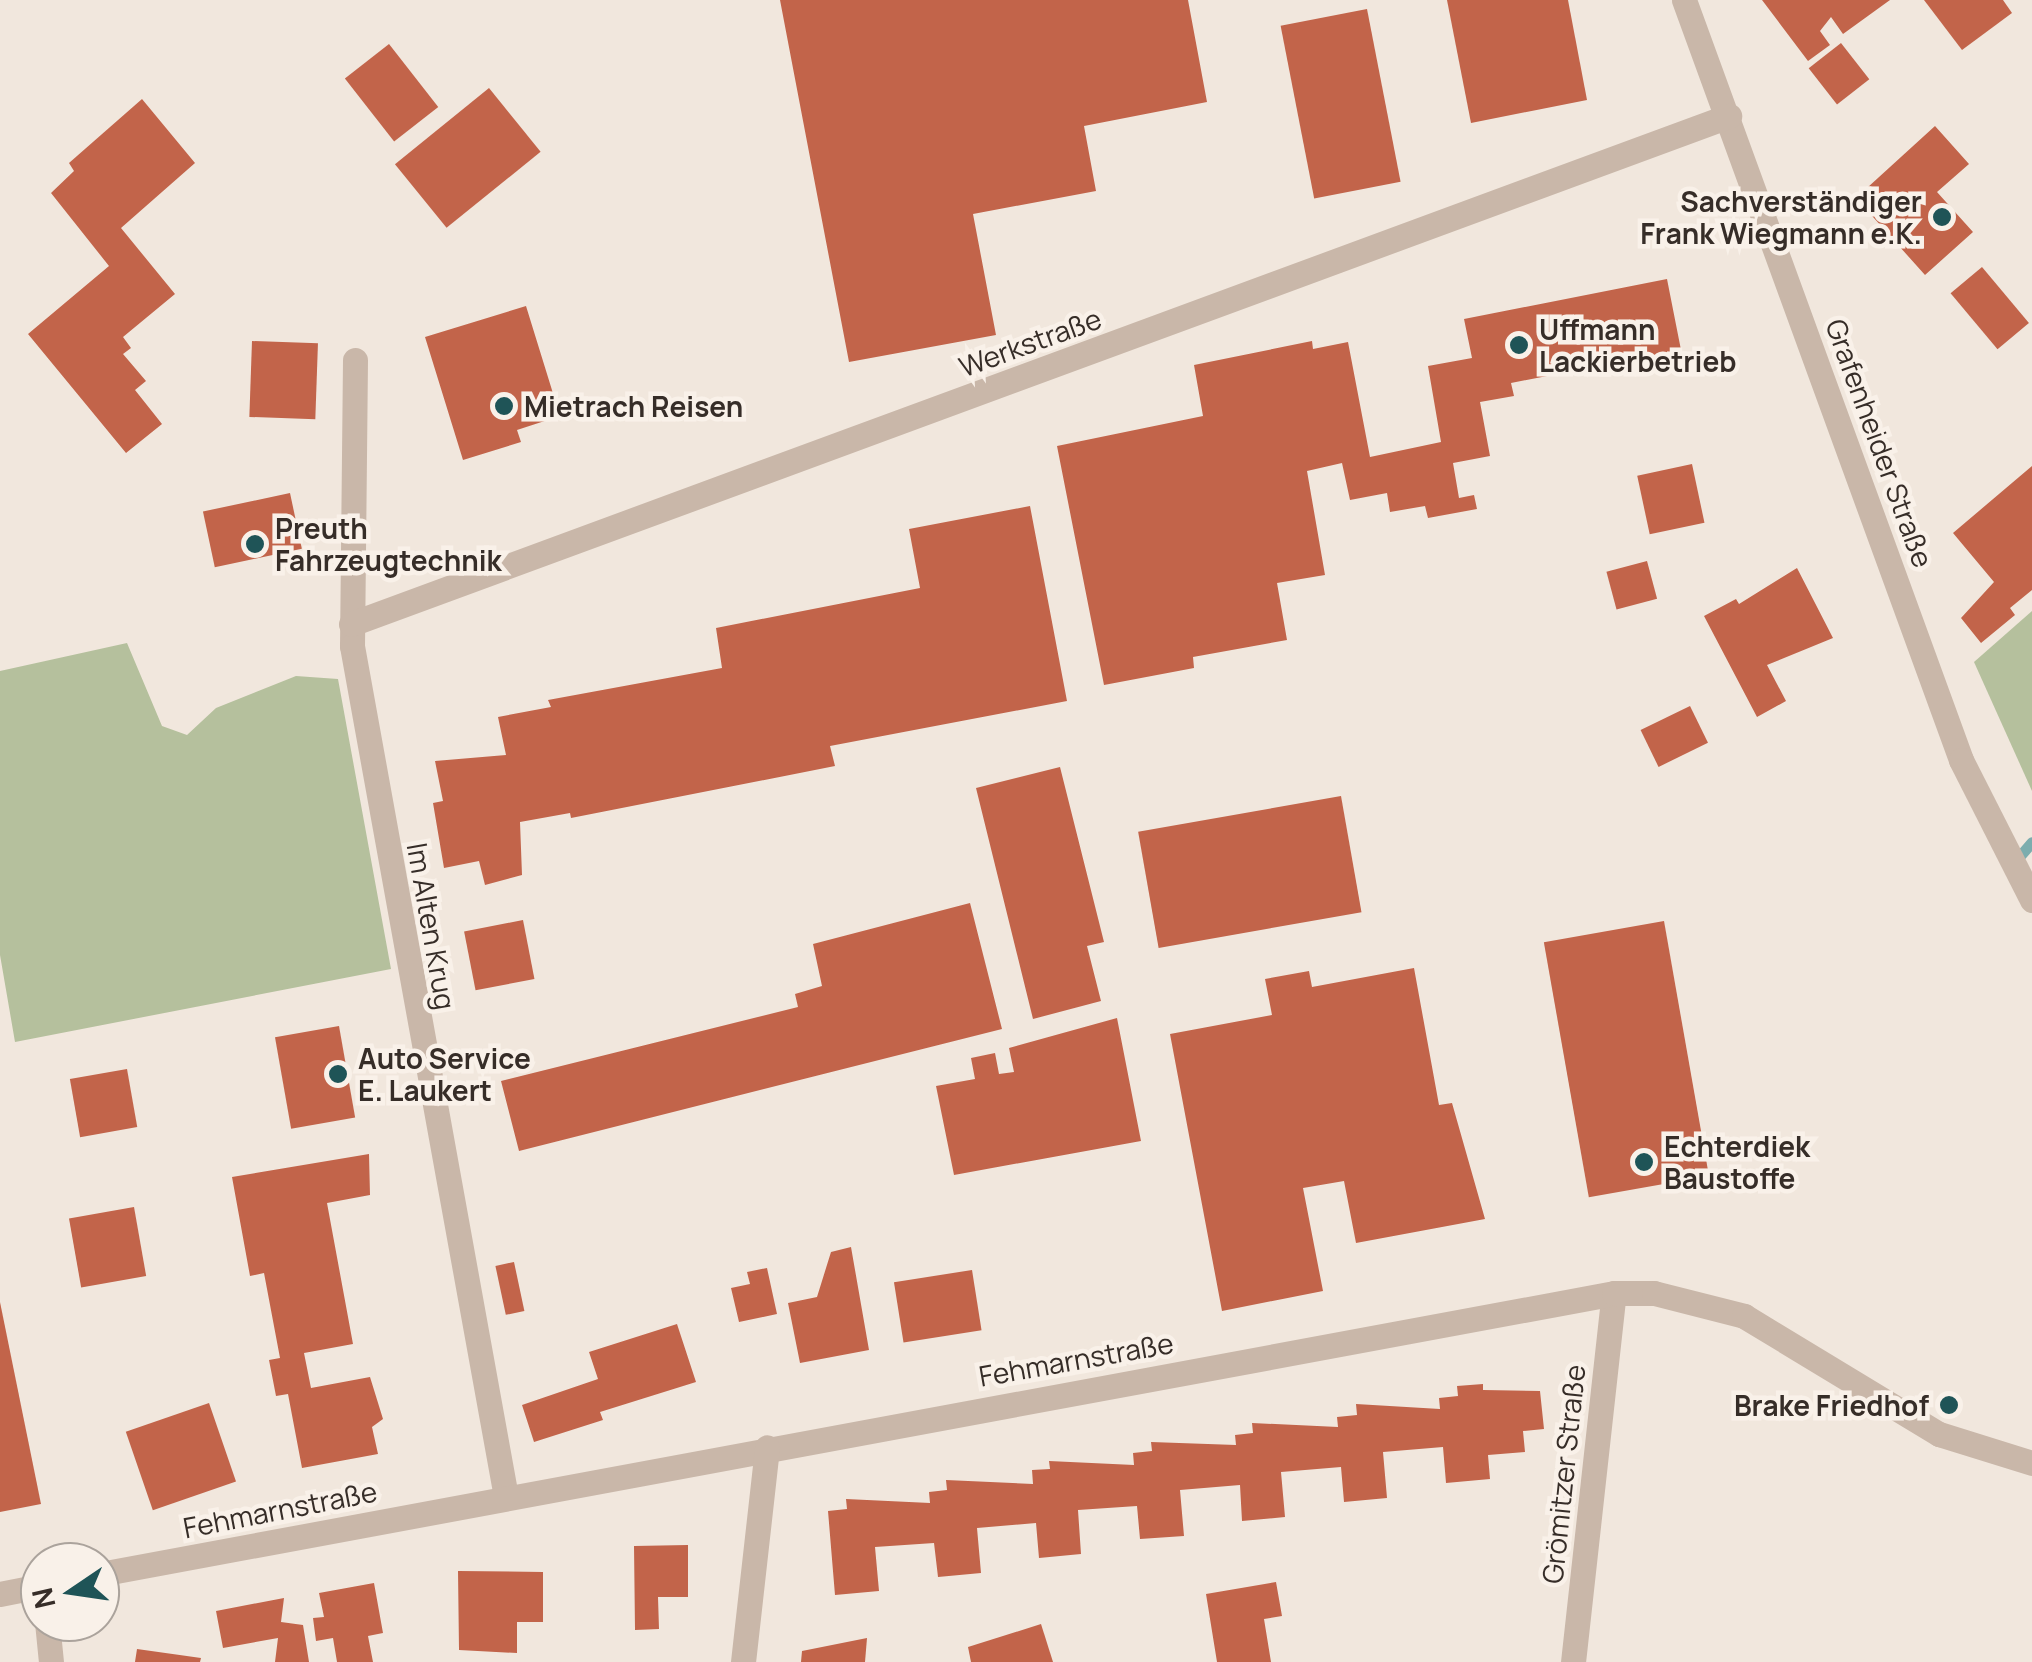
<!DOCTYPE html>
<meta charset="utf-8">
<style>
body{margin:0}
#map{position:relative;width:2032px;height:1662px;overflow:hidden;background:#f1e7dd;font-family:Manrope,sans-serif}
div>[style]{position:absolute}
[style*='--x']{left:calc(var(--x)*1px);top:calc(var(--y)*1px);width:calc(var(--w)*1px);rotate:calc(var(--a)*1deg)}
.green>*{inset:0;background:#b5c09d}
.stream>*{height:11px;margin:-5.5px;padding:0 5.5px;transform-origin:5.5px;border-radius:5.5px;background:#7cadae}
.building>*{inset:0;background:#c2644a;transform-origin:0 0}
.service>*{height:25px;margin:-12.5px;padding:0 12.5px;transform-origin:12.5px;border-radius:12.5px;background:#c9b7a9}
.minor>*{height:25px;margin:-12.5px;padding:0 12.5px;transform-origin:12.5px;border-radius:12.5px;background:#c9b7a9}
.dots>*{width:28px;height:28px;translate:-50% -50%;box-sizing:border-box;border:5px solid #f9f1e9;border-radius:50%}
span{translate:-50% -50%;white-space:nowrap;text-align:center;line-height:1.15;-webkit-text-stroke:9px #f9f1e9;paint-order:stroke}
.poi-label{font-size:28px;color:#362d28;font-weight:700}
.right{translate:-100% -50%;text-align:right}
.left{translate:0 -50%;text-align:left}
.street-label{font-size:28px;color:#362d28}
.north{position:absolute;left:20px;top:1542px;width:100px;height:100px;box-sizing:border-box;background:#f9f1e9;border:2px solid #aba39c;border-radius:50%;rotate:257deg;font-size:28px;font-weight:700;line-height:40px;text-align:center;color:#362d28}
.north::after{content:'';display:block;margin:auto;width:35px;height:45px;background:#1f5457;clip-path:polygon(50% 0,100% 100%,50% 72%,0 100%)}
</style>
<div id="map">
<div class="green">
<div style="clip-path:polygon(2032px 611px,2032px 791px,1974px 662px)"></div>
<div style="clip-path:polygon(127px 643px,162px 726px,187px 735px,216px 708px,296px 676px,338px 679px,391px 969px,15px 1042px,0 955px,0 671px)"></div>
</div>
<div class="stream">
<div style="--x:2018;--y:858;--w:21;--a:-49"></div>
</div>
<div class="building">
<div style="clip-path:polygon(780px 0,1188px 0,1207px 102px,1084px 126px,1096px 191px,973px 214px,996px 335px,849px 362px)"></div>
<div style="clip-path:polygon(1447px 0,1568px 0,1587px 100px,1471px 123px)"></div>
<div style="clip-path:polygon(1762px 0,1890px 0,1843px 34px,1831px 17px,1820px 31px,1830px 45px,1808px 61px)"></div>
<div style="clip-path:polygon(1924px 0,2003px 0,2012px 13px,1962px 50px)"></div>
<div style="left:1367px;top:9px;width:176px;height:88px;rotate:79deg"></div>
<div style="left:1841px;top:43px;width:46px;height:41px;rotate:52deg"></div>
<div style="left:389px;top:44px;width:80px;height:56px;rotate:52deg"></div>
<div style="left:489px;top:88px;width:82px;height:121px;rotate:51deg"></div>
<div style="clip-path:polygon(142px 99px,195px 163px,121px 228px,175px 294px,123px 337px,131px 348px,123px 354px,146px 381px,135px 390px,162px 424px,126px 453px,28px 334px,109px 266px,51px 193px,74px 171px,69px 163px)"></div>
<div style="clip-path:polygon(1935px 126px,1969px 164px,1937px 192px,1973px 232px,1925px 275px,1856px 198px)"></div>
<div style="left:1982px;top:267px;width:73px;height:41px;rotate:50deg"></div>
<div style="clip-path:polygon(1667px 279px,1681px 350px,1511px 383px,1514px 396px,1480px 402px,1490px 456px,1453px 463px,1459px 498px,1474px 495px,1477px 509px,1428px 518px,1425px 506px,1390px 512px,1387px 493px,1350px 500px,1342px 463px,1307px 471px,1325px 575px,1277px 583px,1287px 640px,1193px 657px,1194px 668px,1104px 685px,1057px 446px,1203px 416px,1194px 365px,1312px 341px,1313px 349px,1348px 342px,1370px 457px,1441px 442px,1428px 366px,1472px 358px,1464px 319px)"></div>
<div style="clip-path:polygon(526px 306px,560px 416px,517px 430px,521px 442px,463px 460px,425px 337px)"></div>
<div style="left:252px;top:341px;width:66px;height:76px;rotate:2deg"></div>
<div style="left:1692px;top:464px;width:60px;height:56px;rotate:78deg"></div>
<div style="clip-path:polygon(2032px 466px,2032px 590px,2010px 608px,2015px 615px,1981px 643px,1961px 618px,1994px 582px,1953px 533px)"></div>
<div style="left:290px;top:493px;width:57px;height:89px;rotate:78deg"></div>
<div style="clip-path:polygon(1030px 506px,1067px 701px,830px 746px,835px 766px,571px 818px,570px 813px,520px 822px,522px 875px,485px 885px,479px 861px,444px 868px,433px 803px,443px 801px,435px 761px,506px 755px,498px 717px,551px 707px,548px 700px,722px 668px,716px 628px,920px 588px,909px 529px)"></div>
<div style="left:1647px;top:561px;width:39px;height:42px;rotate:75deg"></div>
<div style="clip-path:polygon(1797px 568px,1833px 638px,1767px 665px,1786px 701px,1757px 717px,1704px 616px,1736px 599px,1739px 604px)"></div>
<div style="left:1690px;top:706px;width:41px;height:55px;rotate:64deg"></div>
<div style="clip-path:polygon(1060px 767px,1104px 942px,1087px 946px,1101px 1001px,1033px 1019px,976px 788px)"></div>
<div style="left:1341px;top:796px;width:118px;height:206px;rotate:80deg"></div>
<div style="clip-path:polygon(970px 903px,1002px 1029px,519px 1151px,501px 1081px,798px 1007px,795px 994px,822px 986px,813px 944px)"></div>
<div style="left:523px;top:920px;width:60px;height:60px;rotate:79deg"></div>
<div style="left:1664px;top:921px;width:259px;height:122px;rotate:80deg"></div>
<div style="clip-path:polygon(1414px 968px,1439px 1105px,1452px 1103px,1485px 1219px,1356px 1243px,1344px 1181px,1303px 1188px,1323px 1291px,1222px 1311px,1170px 1034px,1272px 1015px,1265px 979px,1309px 971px,1312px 987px)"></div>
<div style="clip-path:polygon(1117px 1018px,1141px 1141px,954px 1175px,936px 1086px,975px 1079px,971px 1058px,995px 1053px,999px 1074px,1014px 1072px,1009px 1048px)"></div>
<div style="left:339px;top:1026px;width:93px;height:65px;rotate:80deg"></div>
<div style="left:127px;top:1069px;width:59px;height:58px;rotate:80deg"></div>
<div style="clip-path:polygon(369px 1154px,370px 1195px,327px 1203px,353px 1344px,304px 1353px,311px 1388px,370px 1377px,383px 1419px,372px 1427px,378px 1454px,302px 1468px,288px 1394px,276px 1396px,269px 1360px,280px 1358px,264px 1273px,250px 1276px,232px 1177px)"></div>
<div style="left:134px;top:1207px;width:70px;height:66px;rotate:80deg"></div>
<div style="clip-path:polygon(851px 1247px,869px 1350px,800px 1363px,788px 1303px,817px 1297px,831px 1252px)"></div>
<div style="left:514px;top:1262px;width:50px;height:19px;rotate:78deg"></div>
<div style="clip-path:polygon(767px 1268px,777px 1314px,739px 1322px,731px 1288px,750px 1284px,747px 1272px)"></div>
<div style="left:972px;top:1270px;width:61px;height:79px;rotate:81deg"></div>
<div style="clip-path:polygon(0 1302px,41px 1504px,0 1512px)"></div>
<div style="clip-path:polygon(677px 1324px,696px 1382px,600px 1412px,603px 1420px,534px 1442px,522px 1405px,598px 1379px,589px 1352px)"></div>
<div style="clip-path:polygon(1483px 1384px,1483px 1390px,1540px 1391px,1544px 1429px,1523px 1431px,1525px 1452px,1488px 1455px,1490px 1479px,1446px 1483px,1443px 1447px,1383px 1452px,1387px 1498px,1344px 1502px,1341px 1467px,1281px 1472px,1285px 1517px,1242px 1521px,1240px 1485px,1180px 1490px,1184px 1536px,1140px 1539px,1137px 1506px,1078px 1510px,1081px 1554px,1039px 1558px,1036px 1523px,977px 1528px,981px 1573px,938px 1577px,934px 1543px,875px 1547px,879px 1591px,835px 1595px,828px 1511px,847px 1509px,846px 1499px,930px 1503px,929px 1492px,947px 1490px,946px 1480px,1033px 1484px,1032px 1470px,1050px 1469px,1049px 1461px,1134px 1465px,1133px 1453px,1152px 1451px,1151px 1442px,1236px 1445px,1235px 1435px,1253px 1433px,1252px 1423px,1338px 1427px,1337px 1417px,1357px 1415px,1356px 1404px,1440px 1409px,1439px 1398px,1458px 1396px,1457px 1386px)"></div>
<div style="left:209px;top:1403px;width:83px;height:88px;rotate:71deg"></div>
<div style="clip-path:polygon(688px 1545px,688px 1597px,658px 1597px,659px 1629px,635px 1630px,634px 1546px)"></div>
<div style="clip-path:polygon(458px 1571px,543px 1572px,543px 1622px,517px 1622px,517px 1653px,459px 1650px)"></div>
<div style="clip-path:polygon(1276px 1582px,1282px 1616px,1264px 1619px,1271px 1662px,1217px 1662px,1206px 1594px)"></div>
<div style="clip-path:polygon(374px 1583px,383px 1633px,368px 1636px,373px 1662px,337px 1662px,333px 1638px,316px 1641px,313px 1618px,324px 1617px,319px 1593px)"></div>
<div style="clip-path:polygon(284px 1598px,281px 1622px,303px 1625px,309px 1662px,275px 1662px,278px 1638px,223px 1648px,216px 1611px)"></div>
<div style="clip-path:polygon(1041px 1624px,1053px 1662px,971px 1662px,968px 1647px)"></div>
<div style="clip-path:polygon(867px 1638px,865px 1662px,801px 1662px,802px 1651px)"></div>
<div style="clip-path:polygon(137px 1649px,201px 1658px,200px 1662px,135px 1662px)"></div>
</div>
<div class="service">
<div style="--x:1573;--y:1662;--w:371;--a:-83.7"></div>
</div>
<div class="minor">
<div style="--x:1684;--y:0;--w:809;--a:69.97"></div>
<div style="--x:1961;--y:760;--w:157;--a:63.1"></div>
<div style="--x:355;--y:360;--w:286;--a:90.6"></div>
<div style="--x:352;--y:646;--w:865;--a:79.74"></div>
<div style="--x:351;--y:624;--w:1469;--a:-20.24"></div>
<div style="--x:100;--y:1574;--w:1540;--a:-10.51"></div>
<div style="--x:1614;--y:1293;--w:40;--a:0"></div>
<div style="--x:1654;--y:1293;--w:93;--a:14.3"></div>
<div style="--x:1744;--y:1316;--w:228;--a:31.2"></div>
<div style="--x:1939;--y:1434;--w:97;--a:17.3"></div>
<div style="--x:0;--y:1594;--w:41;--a:-11.3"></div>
<div style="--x:47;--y:1622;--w:40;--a:84.3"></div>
<div style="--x:743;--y:1662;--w:216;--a:-83.6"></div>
</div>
<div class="dots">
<div style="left:1942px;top:217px;background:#1f5457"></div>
<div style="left:1519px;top:345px;background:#1f5457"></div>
<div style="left:504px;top:406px;background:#1f5457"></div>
<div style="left:255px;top:544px;background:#1f5457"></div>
<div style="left:338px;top:1074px;background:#1f5457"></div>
<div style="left:1644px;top:1162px;background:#1f5457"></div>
<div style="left:1949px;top:1405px;background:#1f5457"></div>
</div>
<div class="poi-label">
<span class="right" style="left:1922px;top:217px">Sachverständiger<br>Frank Wiegmann e.K.</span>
<span class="left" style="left:1539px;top:345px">Uffmann<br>Lackierbetrieb</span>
<span class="left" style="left:524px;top:406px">Mietrach Reisen</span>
<span class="left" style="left:275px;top:544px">Preuth<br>Fahrzeugtechnik</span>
<span class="left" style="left:358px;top:1074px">Auto Service<br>E. Laukert</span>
<span class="left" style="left:1664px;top:1162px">Echterdiek<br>Baustoffe</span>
<span class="right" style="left:1929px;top:1405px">Brake Friedhof</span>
</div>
<div class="street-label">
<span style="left:1030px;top:342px;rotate:-20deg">Werkstraße</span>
<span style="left:1880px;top:443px;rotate:70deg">Grafenheider Straße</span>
<span style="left:432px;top:926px;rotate:80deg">Im Alten Krug</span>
<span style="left:1076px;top:1359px;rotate:-10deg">Fehmarnstraße</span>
<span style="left:1563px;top:1474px;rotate:-84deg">Grömitzer Straße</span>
<span style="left:280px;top:1509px;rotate:-11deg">Fehmarnstraße</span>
</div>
<div class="north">N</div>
</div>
